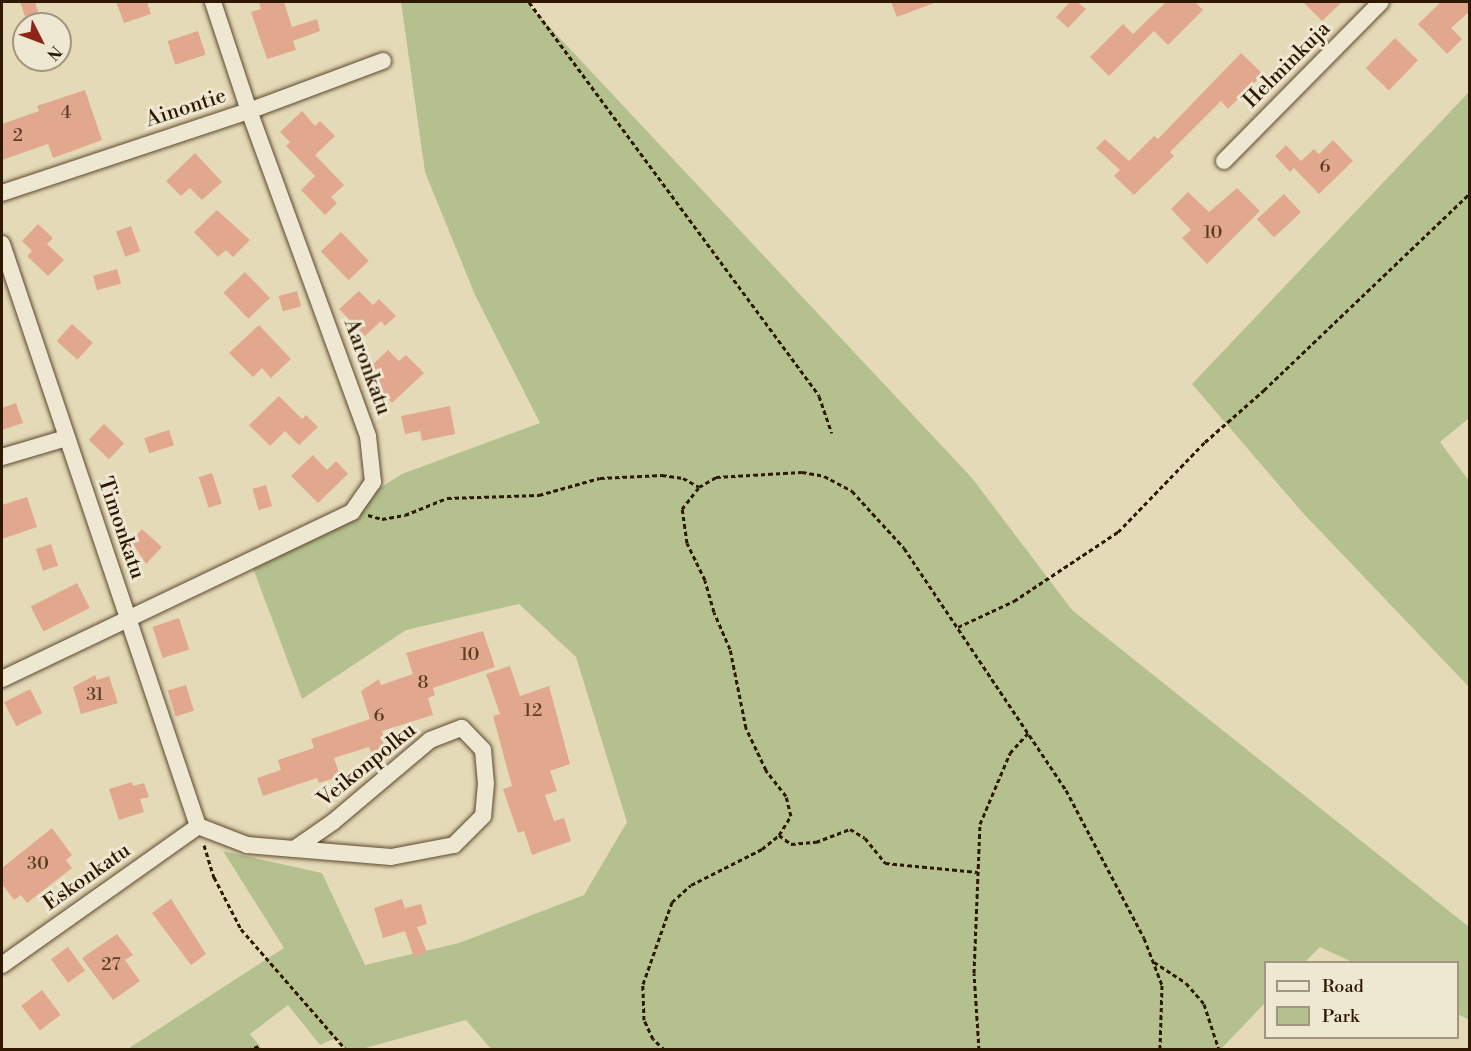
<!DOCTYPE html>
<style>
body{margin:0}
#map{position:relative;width:1471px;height:1051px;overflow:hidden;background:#e5dab8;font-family:"Libre Bodoni",serif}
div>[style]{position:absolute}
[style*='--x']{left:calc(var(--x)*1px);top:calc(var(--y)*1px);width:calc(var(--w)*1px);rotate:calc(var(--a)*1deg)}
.green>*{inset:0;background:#b5c08f}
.building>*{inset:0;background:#e1a88e;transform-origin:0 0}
.path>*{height:3px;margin-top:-1.5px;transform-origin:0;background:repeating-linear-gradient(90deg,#2e1900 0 4.5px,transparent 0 7.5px)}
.roads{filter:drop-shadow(0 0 2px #5c492e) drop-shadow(0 0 2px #5c492e)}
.street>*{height:16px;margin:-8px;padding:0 8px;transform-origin:8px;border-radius:8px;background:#eee7d1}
span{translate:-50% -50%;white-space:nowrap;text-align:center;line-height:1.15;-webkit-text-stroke:6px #eee7d1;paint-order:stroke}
.number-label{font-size:18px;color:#5b3d24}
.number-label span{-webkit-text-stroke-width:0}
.street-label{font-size:21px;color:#2e1900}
.frame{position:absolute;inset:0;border:3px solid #2e1900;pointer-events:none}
.legend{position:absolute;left:1264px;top:961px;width:195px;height:78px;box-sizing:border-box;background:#eee7d1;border:2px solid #a1957d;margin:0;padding:8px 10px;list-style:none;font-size:18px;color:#2e1900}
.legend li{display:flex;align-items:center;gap:12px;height:30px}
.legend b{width:30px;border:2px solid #a1957d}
.north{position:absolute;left:12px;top:12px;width:60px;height:60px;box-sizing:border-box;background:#eee7d1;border:2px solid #a1957d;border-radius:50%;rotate:132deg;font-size:16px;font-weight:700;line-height:24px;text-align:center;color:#2e1900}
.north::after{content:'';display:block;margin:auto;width:21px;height:27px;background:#8f2418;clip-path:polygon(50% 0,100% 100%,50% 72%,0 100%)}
</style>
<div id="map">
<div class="green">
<div style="clip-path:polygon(401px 2px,526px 2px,972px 478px,1072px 610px,1469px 927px,1469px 1020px,1458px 1014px,1458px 962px,1352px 962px,1320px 947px,1305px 962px,1266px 962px,1265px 1003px,1221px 1049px,492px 1050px,466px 1020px,362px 1049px,346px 1050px,336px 1038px,320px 1045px,288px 1005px,250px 1034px,262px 1049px,126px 1050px,284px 948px,223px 851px,322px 873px,365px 965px,459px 943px,584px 895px,627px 822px,576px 657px,519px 604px,406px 630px,302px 699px,253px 568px,402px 474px,540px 423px,475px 295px,425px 172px)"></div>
<div style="clip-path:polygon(1469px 92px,1469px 418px,1440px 442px,1469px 481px,1469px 687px,1303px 513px,1192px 384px)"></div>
</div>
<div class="building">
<div style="clip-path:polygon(20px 2px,35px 2px,39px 14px,26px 19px)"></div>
<div style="clip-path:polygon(116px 2px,147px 2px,151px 14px,124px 23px)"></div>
<div style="clip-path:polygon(259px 2px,284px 2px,292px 27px,317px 19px,320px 31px,293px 41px,296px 50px,267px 59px,251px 12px,261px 9px)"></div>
<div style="clip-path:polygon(891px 2px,934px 2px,934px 3px,897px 17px)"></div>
<div style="clip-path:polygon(1070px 2px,1077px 2px,1086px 9px,1068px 28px,1056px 17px)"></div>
<div style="clip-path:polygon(1166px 2px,1195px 2px,1203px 10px,1168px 45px,1154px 31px,1109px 76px,1090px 57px,1123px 24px,1133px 34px)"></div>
<div style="clip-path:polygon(1303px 2px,1342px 2px,1322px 21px)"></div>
<div style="clip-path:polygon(1441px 2px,1470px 2px,1470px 11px,1451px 28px,1462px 39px,1447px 54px,1418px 24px)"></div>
<div style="left:198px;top:31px;width:25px;height:32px;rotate:72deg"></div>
<div style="left:1395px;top:38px;width:32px;height:42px;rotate:44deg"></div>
<div style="clip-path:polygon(1241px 53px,1263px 74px,1228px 109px,1221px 101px,1170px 152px,1174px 156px,1134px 195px,1114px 176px,1120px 170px,1096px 148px,1105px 139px,1129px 161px,1154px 136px,1158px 139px)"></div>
<div style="clip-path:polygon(85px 90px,102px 140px,53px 158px,48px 144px,2px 160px,2px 124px,39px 111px,37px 106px)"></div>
<div style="clip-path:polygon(302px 111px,315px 126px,320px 121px,335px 136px,315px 155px,344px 185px,331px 197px,337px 203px,325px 215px,301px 190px,315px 176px,286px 146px,290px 142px,280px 132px)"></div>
<div style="clip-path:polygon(1333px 140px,1353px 161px,1319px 194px,1294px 168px,1290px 172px,1275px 156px,1286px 145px,1301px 161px,1314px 149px,1319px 154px)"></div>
<div style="clip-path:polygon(195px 153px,222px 182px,202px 200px,190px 188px,181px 196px,166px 181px)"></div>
<div style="clip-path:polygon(1237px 188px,1260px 211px,1207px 264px,1182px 238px,1191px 230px,1171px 209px,1188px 192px,1209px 212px)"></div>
<div style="left:1284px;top:194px;width:25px;height:37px;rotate:47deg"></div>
<div style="clip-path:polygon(217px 210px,250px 240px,233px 257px,226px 250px,218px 257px,194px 232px)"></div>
<div style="clip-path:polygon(38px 224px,53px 238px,47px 244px,64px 260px,48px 276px,27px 256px,32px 251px,22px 241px)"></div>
<div style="left:131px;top:226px;width:27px;height:16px;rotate:70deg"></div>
<div style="left:341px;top:232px;width:40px;height:28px;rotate:46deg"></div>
<div style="left:117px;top:269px;width:15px;height:25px;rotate:74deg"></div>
<div style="left:245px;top:272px;width:36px;height:30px;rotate:46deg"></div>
<div style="left:297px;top:291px;width:16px;height:19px;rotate:75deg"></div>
<div style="clip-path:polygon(359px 291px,373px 305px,379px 299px,396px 316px,385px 326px,381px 321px,365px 336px,339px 309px)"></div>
<div style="left:72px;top:324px;width:28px;height:23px;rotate:42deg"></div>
<div style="clip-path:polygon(259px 325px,291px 359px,271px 378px,262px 368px,253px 377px,229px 353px)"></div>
<div style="clip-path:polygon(388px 350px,399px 361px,406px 355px,424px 373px,392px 403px,364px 373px)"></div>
<div style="clip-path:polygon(279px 396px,302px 419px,306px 415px,318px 427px,299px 445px,285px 431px,270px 446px,249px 425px)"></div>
<div style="clip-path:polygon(16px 403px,23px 423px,2px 430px,2px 408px)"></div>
<div style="clip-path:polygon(450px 406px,455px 434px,422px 441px,420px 431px,405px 434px,401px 416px)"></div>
<div style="left:104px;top:424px;width:28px;height:22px;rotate:44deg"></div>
<div style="left:169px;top:430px;width:16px;height:26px;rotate:72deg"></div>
<div style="clip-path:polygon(313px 455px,327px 470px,336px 461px,348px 474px,318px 503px,291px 476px)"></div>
<div style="left:212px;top:473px;width:32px;height:14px;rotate:72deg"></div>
<div style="left:266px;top:485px;width:22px;height:14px;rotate:74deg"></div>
<div style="clip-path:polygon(27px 497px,37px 527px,2px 539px,2px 505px)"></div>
<div style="clip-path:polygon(142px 529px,162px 547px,146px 564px,131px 541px)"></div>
<div style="left:51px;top:544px;width:23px;height:16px;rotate:72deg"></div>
<div style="left:77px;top:583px;width:28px;height:52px;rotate:63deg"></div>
<div style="left:179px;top:618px;width:33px;height:28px;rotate:72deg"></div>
<div style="clip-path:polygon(483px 631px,495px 667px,433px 688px,435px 695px,428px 698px,433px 715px,382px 731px,387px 746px,371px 752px,369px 747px,334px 758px,340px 776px,319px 783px,317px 778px,263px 796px,257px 778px,281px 770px,278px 760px,314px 748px,311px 739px,370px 719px,361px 691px,379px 679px,381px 685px,413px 674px,406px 653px)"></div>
<div style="clip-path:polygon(510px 666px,520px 696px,549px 686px,570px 764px,550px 771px,557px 791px,545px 795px,554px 821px,564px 818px,571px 841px,532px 855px,524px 831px,518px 833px,503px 789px,512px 786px,493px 716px,500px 714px,486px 674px)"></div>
<div style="clip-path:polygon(95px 675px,97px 680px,109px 676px,118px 703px,81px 714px,73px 687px)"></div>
<div style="left:186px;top:685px;width:27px;height:19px;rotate:73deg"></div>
<div style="left:30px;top:689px;width:27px;height:29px;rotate:63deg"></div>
<div style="clip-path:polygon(132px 782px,133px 786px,144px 783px,149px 797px,140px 799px,144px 812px,119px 820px,109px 789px)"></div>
<div style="clip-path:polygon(52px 828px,72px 855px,66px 860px,72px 868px,27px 903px,21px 895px,14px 900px,2px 884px,2px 868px)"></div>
<div style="clip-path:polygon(171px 899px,206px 954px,191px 965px,152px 913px)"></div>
<div style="clip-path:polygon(402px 899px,405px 908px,421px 904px,427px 924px,417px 927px,427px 952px,414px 957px,405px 931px,383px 938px,374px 908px)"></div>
<div style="clip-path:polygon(117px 934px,133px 955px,125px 960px,140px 981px,113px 1000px,82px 958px)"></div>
<div style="left:68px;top:947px;width:29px;height:21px;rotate:54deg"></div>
<div style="left:42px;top:990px;width:31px;height:26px;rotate:53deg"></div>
</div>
<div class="path">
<div style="--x:529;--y:2;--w:489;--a:53.6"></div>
<div style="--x:819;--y:396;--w:39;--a:71"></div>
<div style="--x:368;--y:515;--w:15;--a:16"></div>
<div style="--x:382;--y:519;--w:23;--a:-10"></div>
<div style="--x:405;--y:515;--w:45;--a:-22"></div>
<div style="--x:447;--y:498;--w:92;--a:-1.9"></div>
<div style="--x:539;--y:495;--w:63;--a:-15.6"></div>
<div style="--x:600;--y:478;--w:62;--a:-2.8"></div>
<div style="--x:662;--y:475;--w:21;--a:8"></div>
<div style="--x:683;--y:478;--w:18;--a:29"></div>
<div style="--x:958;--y:627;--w:62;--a:-24.9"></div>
<div style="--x:1014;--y:601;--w:125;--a:-33.6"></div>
<div style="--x:1118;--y:532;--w:125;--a:-46"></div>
<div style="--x:1205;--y:442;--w:79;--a:-41.4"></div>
<div style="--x:1264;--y:390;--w:285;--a:-43.7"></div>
<div style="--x:779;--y:835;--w:15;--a:37"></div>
<div style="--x:791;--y:844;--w:25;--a:-5"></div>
<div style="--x:816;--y:842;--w:36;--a:-21"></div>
<div style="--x:850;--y:829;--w:17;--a:31"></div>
<div style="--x:865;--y:838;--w:32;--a:51"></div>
<div style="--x:885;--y:863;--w:93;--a:5.5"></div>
<div style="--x:204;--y:845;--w:34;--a:73"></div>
<div style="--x:214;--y:877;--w:59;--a:62.6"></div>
<div style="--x:241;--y:929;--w:160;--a:49"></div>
<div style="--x:1154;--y:962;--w:38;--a:33"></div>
<div style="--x:1186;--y:983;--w:28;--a:49"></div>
<div style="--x:1204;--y:1004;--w:48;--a:71.9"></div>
<div style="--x:213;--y:1050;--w:3;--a:0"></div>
<div style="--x:247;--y:1050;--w:13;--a:-18"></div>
<div style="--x:665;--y:1050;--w:16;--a:-137"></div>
<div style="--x:653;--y:1039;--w:21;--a:-115"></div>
<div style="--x:644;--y:1020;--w:36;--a:-92"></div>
<div style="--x:643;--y:984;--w:87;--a:-70.5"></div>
<div style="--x:672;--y:902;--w:25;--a:-42"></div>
<div style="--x:691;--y:885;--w:80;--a:-26.9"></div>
<div style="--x:762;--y:849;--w:22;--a:-39"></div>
<div style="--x:779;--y:835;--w:22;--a:-58"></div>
<div style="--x:791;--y:816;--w:21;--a:-104"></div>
<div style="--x:786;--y:796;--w:33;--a:-128"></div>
<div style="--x:766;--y:770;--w:47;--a:-115.5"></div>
<div style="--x:746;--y:728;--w:81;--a:-101.4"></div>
<div style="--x:730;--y:649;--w:40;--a:-113.4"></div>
<div style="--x:714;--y:612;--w:33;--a:-106"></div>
<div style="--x:705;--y:580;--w:41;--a:-115.9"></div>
<div style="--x:687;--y:543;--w:34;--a:-98"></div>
<div style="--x:682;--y:509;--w:28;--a:-52"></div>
<div style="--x:699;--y:487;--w:20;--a:-30"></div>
<div style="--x:716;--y:477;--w:86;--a:-3.3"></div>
<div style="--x:802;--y:472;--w:22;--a:10"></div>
<div style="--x:824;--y:476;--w:32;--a:28"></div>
<div style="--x:852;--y:491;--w:77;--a:47.6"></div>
<div style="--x:904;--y:548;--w:291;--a:56.2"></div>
<div style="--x:1066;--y:790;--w:167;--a:62.2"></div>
<div style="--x:1144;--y:938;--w:50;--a:69"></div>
<div style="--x:1162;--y:985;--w:65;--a:91.8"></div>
<div style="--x:979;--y:1050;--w:77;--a:-93.7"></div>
<div style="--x:974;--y:973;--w:149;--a:-87.7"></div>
<div style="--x:980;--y:824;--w:77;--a:-67.1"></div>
<div style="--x:1010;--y:753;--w:27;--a:-48"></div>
</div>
<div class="roads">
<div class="street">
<div style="--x:1224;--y:161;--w:223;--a:-45.4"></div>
<div style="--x:2;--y:193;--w:260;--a:-18.4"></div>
<div style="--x:249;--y:111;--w:143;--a:-20.5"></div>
<div style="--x:2;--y:244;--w:614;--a:71.39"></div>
<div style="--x:2;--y:457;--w:67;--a:-16.5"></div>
<div style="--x:2;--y:679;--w:388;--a:-25.5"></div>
<div style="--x:352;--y:512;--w:37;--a:-55"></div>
<div style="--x:373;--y:482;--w:46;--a:-96.2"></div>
<div style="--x:368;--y:436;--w:346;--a:-110.1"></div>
<div style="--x:249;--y:111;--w:115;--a:-108.3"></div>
<div style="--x:198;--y:826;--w:53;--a:21.2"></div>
<div style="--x:247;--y:845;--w:47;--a:4.9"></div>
<div style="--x:294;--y:849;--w:47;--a:-34.7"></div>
<div style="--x:333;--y:822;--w:127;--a:-40.2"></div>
<div style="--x:430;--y:740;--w:34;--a:-21"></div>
<div style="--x:462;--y:728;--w:30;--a:46"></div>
<div style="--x:483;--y:750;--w:33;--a:85"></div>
<div style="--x:486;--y:783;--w:33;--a:95"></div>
<div style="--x:483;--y:816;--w:41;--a:135"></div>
<div style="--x:454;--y:845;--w:64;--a:169.2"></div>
<div style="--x:391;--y:857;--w:97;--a:-175.3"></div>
<div style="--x:2;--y:965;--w:240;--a:-35.3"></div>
</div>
</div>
<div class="number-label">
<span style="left:66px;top:113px">4</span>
<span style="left:18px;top:136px">2</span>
<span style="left:1325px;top:167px">6</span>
<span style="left:1213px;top:233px">10</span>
<span style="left:470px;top:655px">10</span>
<span style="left:423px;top:683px">8</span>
<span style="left:95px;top:695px">31</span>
<span style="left:533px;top:711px">12</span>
<span style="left:379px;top:716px">6</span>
<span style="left:38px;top:864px">30</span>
<span style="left:111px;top:965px">27</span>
</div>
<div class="street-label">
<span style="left:1287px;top:65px;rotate:-45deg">Helminkuja</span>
<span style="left:186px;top:108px;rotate:-18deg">Ainontie</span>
<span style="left:367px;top:367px;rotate:70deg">Aaronkatu</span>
<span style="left:121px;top:528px;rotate:71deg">Timonkatu</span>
<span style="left:367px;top:765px;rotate:-39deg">Veikonpolku</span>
<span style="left:87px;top:877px;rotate:-35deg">Eskonkatu</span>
</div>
<div class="frame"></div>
<ul class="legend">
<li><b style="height:8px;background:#eee7d1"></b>Road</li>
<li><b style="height:16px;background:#b5c08f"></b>Park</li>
</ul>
<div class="north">N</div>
</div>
